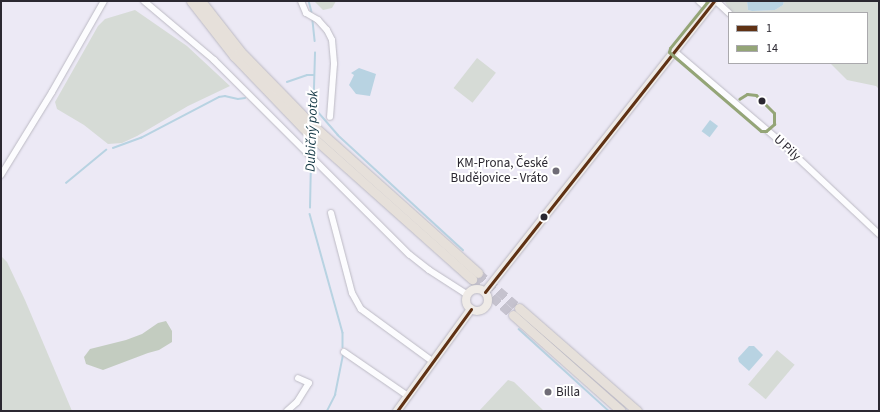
<!DOCTYPE html>
<meta charset="utf-8">
<style>
body{margin:0}
#map{position:relative;width:880px;height:412px;overflow:hidden;background:#ece9f5;font-family:"Source Sans 3",sans-serif}
div>[style]{position:absolute}
[style*='--x']{left:calc(var(--x)*1px);top:calc(var(--y)*1px);width:calc(var(--w)*1px);rotate:calc(var(--a)*1deg)}
.green>*{inset:0;background:#d6dbd6;transform-origin:0 0}
.forest>*{inset:0;background:#c3ccc0}
.water>*{inset:0;background:#b8d3e2;transform-origin:0 0}
.stream>*{height:1.5px;margin:-0.75px;padding:0 0.75px;transform-origin:0.75px;border-radius:0.75px;background:#b8d3e2}
.highway-tunnel>*{height:9px;margin-top:-4.5px;transform-origin:0;background:repeating-linear-gradient(90deg,#c5c2ce 0 9px,transparent 0 13.5px)}
.roads{filter:drop-shadow(0 0 1px #bcbac4) drop-shadow(0 0 1px #bcbac4)}
.minor>*{height:6px;margin:-3px;padding:0 3px;transform-origin:3px;border-radius:3px;background:#fcfcfe}
.major>*{height:8px;margin:-4px;padding:0 4px;transform-origin:4px;border-radius:4px;background:#efebe7}
.major>.ring{margin:-4px;padding:0;box-sizing:content-box;background:none;border:8px solid #efebe7;border-radius:50%}
.highway>*{height:9px;margin:-4.5px;padding:0 4.5px;transform-origin:4.5px;border-radius:4.5px;background:#e6e0da}
.bus-1>*{height:3px;margin:-1.5px;padding:0 1.5px;transform-origin:1.5px;border-radius:1.5px;background:#603214}
.bus-2>*{height:3px;margin:-1.5px;padding:0 1.5px;transform-origin:1.5px;border-radius:1.5px;background:#94a577}
.dots>*{width:11px;height:11px;translate:-50% -50%;box-sizing:border-box;border:2px solid #fff;border-radius:50%}
span{translate:-50% -50%;white-space:nowrap;text-align:center;line-height:1.15;-webkit-text-stroke:4px #fff;paint-order:stroke}
.street-label{font-size:13px;color:#2b2831}
.poi-label{font-size:13px;color:#2b2831}
.right{translate:-100% -50%;text-align:right}
.left{translate:0 -50%;text-align:left}
.water-label{font-size:14px;color:#143845;font-style:italic}
.frame{position:absolute;inset:0;border:2px solid #2b2831;pointer-events:none}
.legend{position:absolute;left:728px;top:12px;width:140px;height:52px;box-sizing:border-box;background:#fff;border:1px solid #aaa9ad;margin:0;padding:5px 7px;list-style:none;font-size:12px;color:#2b2831}
.legend li{display:flex;align-items:center;gap:8px;height:20px}
.legend b{width:20px;border:1px solid #aaa9ad}
</style>
<div id="map">
<div class="green">
<div style="clip-path:polygon(314px 1px,336px 1px,332px 8px,323px 10px)"></div>
<div style="clip-path:polygon(727px 1px,747px 1px,748px 10px,752px 11px,775px 10px,783px 5px,784px 1px,879px 1px,879px 89px,876px 86px,847px 80px,830px 63px,867px 63px,867px 13px,732px 13px,725px 2px)"></div>
<div style="clip-path:polygon(135px 10px,187px 46px,230px 86px,188px 106px,137px 136px,122px 143px,108px 144px,84px 125px,57px 109px,55px 102px,98px 26px,105px 19px)"></div>
<div style="left:477px;top:58px;width:24px;height:38px;rotate:38deg"></div>
<div style="clip-path:polygon(1px 256px,7px 262px,25px 300px,72px 411px,1px 411px)"></div>
<div style="left:777px;top:350px;width:23px;height:45px;rotate:40deg"></div>
<div style="clip-path:polygon(508px 380px,514px 382px,544px 411px,479px 411px)"></div>
</div>
<div class="forest">
<div style="clip-path:polygon(166px 321px,172px 331px,172px 342px,159px 350px,148px 353px,103px 370px,86px 364px,84px 357px,90px 349px,126px 340px,142px 334px,158px 323px)"></div>
</div>
<div class="water">
<div style="clip-path:polygon(747px 1px,784px 1px,783px 5px,775px 10px,752px 11px,748px 10px)"></div>
<div style="clip-path:polygon(359px 68px,376px 74px,370px 96px,356px 94px,349px 85px,354px 75px,351px 73px)"></div>
<div style="left:710px;top:120px;width:10px;height:14px;rotate:37deg"></div>
<div style="clip-path:polygon(749px 346px,754px 346px,763px 355px,749px 371px,739px 362px,738px 358px)"></div>
</div>
<div class="stream">
<div style="--x:309;--y:1;--w:11;--a:75"></div>
<div style="--x:313;--y:21;--w:20;--a:84"></div>
<div style="--x:287;--y:82;--w:21;--a:-19"></div>
<div style="--x:307;--y:75;--w:7;--a:0"></div>
<div style="--x:313;--y:106;--w:38;--a:49"></div>
<div style="--x:338;--y:135;--w:170;--a:42.6"></div>
<div style="--x:313;--y:121;--w:68;--a:-88.3"></div>
<div style="--x:113;--y:148;--w:30;--a:-20"></div>
<div style="--x:141;--y:138;--w:88;--a:-27.7"></div>
<div style="--x:219;--y:97;--w:6;--a:-9"></div>
<div style="--x:225;--y:96;--w:13;--a:13"></div>
<div style="--x:238;--y:99;--w:7;--a:-8"></div>
<div style="--x:312;--y:155;--w:13;--a:-90"></div>
<div style="--x:66;--y:183;--w:52;--a:-39.5"></div>
<div style="--x:310;--y:208;--w:48;--a:-88.8"></div>
<div style="--x:310;--y:214;--w:123;--a:74.5"></div>
<div style="--x:343;--y:333;--w:14;--a:90"></div>
<div style="--x:519;--y:329;--w:122;--a:42.3"></div>
<div style="--x:327;--y:411;--w:18;--a:-63"></div>
<div style="--x:335;--y:395;--w:41;--a:-78.7"></div>
</div>
<div class="highway-tunnel">
<div style="--x:478;--y:273;--w:54;--a:40.5"></div>
<div style="--x:472;--y:279;--w:55;--a:41.3"></div>
</div>
<div class="roads">
<div class="minor">
<div style="--x:144;--y:1;--w:92;--a:40.1"></div>
<div style="--x:214;--y:60;--w:276;--a:44.9"></div>
<div style="--x:410;--y:255;--w:24;--a:38"></div>
<div style="--x:429;--y:270;--w:46;--a:32.7"></div>
<div style="--x:301;--y:1;--w:13;--a:67"></div>
<div style="--x:306;--y:13;--w:14;--a:30"></div>
<div style="--x:318;--y:20;--w:13;--a:48"></div>
<div style="--x:327;--y:30;--w:11;--a:63"></div>
<div style="--x:332;--y:40;--w:24;--a:85"></div>
<div style="--x:334;--y:64;--w:53;--a:94.3"></div>
<div style="--x:699;--y:1;--w:12;--a:42"></div>
<div style="--x:716;--y:1;--w:18;--a:43"></div>
<div style="--x:674;--y:51;--w:142;--a:40.4"></div>
<div style="--x:782;--y:143;--w:133;--a:43.2"></div>
<div style="--x:1;--y:175;--w:97;--a:-58.4"></div>
<div style="--x:52;--y:92;--w:105;--a:-60.3"></div>
<div style="--x:331;--y:213;--w:83;--a:75.3"></div>
<div style="--x:352;--y:293;--w:18;--a:61"></div>
<div style="--x:361;--y:309;--w:88;--a:36.2"></div>
<div style="--x:344;--y:352;--w:78;--a:34.5"></div>
<div style="--x:287;--y:411;--w:13;--a:-42"></div>
<div style="--x:297;--y:402;--w:22;--a:-58"></div>
<div style="--x:309;--y:383;--w:12;--a:-156"></div>
</div>
<div class="major">
<div class="ring" style="left:466px;top:289px;width:14px;height:14px"></div>
<div style="--x:485;--y:292;--w:370;--a:-51.8"></div>
<div style="--x:397;--y:411;--w:126;--a:-54"></div>
</div>
<div class="highway">
<div style="--x:191;--y:1;--w:70;--a:52"></div>
<div style="--x:234;--y:56;--w:107;--a:46.1"></div>
<div style="--x:308;--y:133;--w:220;--a:41.7"></div>
<div style="--x:201;--y:1;--w:63;--a:52"></div>
<div style="--x:240;--y:51;--w:98;--a:45.8"></div>
<div style="--x:308;--y:121;--w:228;--a:41.8"></div>
<div style="--x:519;--y:308;--w:157;--a:41.1"></div>
<div style="--x:513;--y:315;--w:144;--a:41.6"></div>
</div>
</div>
<div class="bus-1">
<div style="--x:485;--y:292;--w:370;--a:-51.8"></div>
<div style="--x:397;--y:411;--w:126;--a:-54"></div>
</div>
<div class="bus-2">
<div style="--x:708;--y:1;--w:60;--a:129"></div>
<div style="--x:670;--y:48;--w:4;--a:104"></div>
<div style="--x:669;--y:52;--w:121;--a:40.7"></div>
<div style="--x:761;--y:131;--w:5;--a:0"></div>
<div style="--x:766;--y:131;--w:11;--a:-41"></div>
<div style="--x:774;--y:124;--w:11;--a:-90"></div>
<div style="--x:774;--y:113;--w:25;--a:-135"></div>
<div style="--x:756;--y:95;--w:9;--a:-174"></div>
<div style="--x:747;--y:94;--w:9;--a:148"></div>
</div>
<div class="dots">
<div style="left:762px;top:101px;background:#2b2831"></div>
<div style="left:556px;top:171px;background:#6f6c76"></div>
<div style="left:544px;top:217px;background:#2b2831"></div>
<div style="left:548px;top:392px;background:#6f6c76"></div>
</div>
<div class="street-label">
<span style="left:787px;top:148px;rotate:43deg">U Pily</span>
</div>
<div class="poi-label">
<span class="right" style="left:548px;top:171px">KM-Prona, České<br>Budějovice - Vráto</span>
<span class="left" style="left:556px;top:392px">Billa</span>
</div>
<div class="water-label">
<span style="left:312px;top:131px;rotate:-88deg">Dubičný potok</span>
</div>
<div class="frame"></div>
<ul class="legend">
<li><b style="height:5px;background:#603214"></b>1</li>
<li><b style="height:5px;background:#94a577"></b>14</li>
</ul>
</div>
